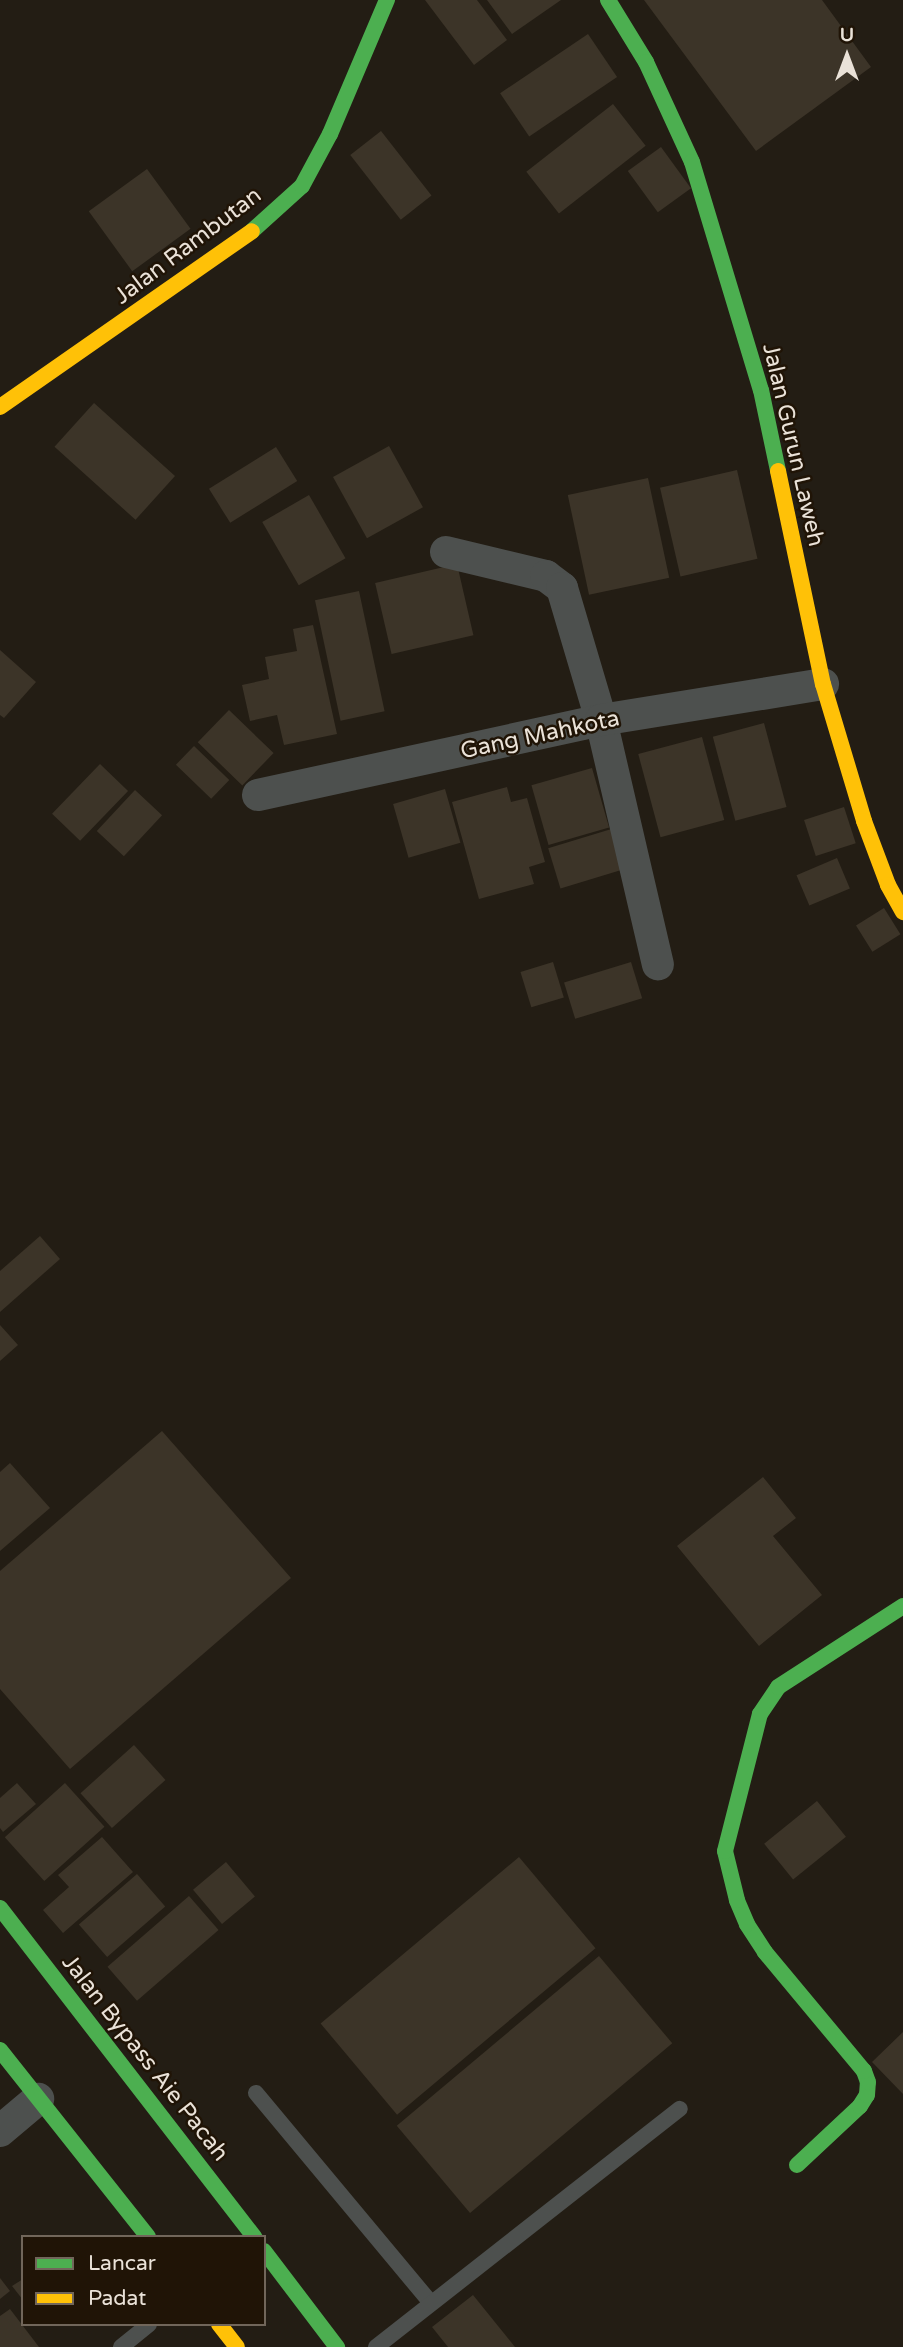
<!DOCTYPE html>
<style>
body{margin:0}
#map{position:relative;width:903px;height:2347px;overflow:hidden;background:#231d14;font-family:"Varela Round",sans-serif}
div>[style]{position:absolute}
[style*='--x']{left:calc(var(--x)*1px);top:calc(var(--y)*1px);width:calc(var(--w)*1px);rotate:calc(var(--a)*1deg)}
.building>*{inset:0;background:#3c3428;transform-origin:0 0}
.lane>*{height:16px;margin:-8px;padding:0 8px;transform-origin:8px;border-radius:8px;background:#4d504e}
.street>*{height:32px;margin:-16px;padding:0 16px;transform-origin:16px;border-radius:16px;background:#4d504e}
.fast>*{height:16px;margin:-8px;padding:0 8px;transform-origin:8px;border-radius:8px;background:#4caf50}
.slow>*{height:16px;margin:-8px;padding:0 8px;transform-origin:8px;border-radius:8px;background:#ffc107}
span{translate:-50% -50%;white-space:nowrap;text-align:center;line-height:1.15;-webkit-text-stroke:5px #201406;paint-order:stroke}
.street-label{font-size:23px;color:#eae2d8}
.legend{position:absolute;left:21px;top:2235px;width:245px;height:91px;box-sizing:border-box;background:#201406;border:2px solid #71665a;margin:0;padding:9px 12px;list-style:none;font-size:21px;color:#eae2d8}
.legend li{display:flex;align-items:center;gap:14px;height:35px}
.legend b{width:35px;border:2px solid #71665a}
.north{position:absolute;left:812px;top:21px;width:70px;height:70px;-webkit-text-stroke:5px #201406;paint-order:stroke;rotate:0deg;font-size:19px;font-weight:700;line-height:28px;text-align:center;color:#eae2d8}
.north::after{content:'';display:block;margin:auto;width:24px;height:32px;background:#eae2d8;clip-path:polygon(50% 0,100% 100%,50% 72%,0 100%)}
</style>
<div id="map">
<div class="building">
<div style="clip-path:polygon(425px 0,477px 0,507px 40px,474px 65px)"></div>
<div style="clip-path:polygon(487px 0,561px 0,512px 34px)"></div>
<div style="clip-path:polygon(644px 0,822px 0,871px 67px,756px 151px)"></div>
<div style="left:588px;top:34px;width:52px;height:106px;rotate:56deg"></div>
<div style="left:613px;top:104px;width:53px;height:110px;rotate:52deg"></div>
<div style="left:381px;top:131px;width:82px;height:39px;rotate:52deg"></div>
<div style="left:661px;top:147px;width:51px;height:41px;rotate:54deg"></div>
<div style="left:147px;top:169px;width:74px;height:72px;rotate:54deg"></div>
<div style="left:94px;top:403px;width:109px;height:59px;rotate:42deg"></div>
<div style="left:389px;top:446px;width:70px;height:64px;rotate:61deg"></div>
<div style="left:276px;top:447px;width:40px;height:79px;rotate:58deg"></div>
<div style="left:737px;top:470px;width:91px;height:79px;rotate:77deg"></div>
<div style="left:648px;top:478px;width:102px;height:82px;rotate:78deg"></div>
<div style="left:309px;top:495px;width:73px;height:54px;rotate:60deg"></div>
<div style="left:457px;top:564px;width:73px;height:84px;rotate:77deg"></div>
<div style="left:359px;top:591px;width:123px;height:45px;rotate:78deg"></div>
<div style="clip-path:polygon(313px 625px,337px 734px,284px 745px,277px 715px,250px 721px,242px 685px,269px 679px,265px 657px,297px 651px,293px 629px)"></div>
<div style="clip-path:polygon(0 650px,36px 682px,4px 718px,0 715px)"></div>
<div style="left:229px;top:710px;width:62px;height:45px;rotate:44deg"></div>
<div style="left:764px;top:723px;width:87px;height:53px;rotate:75deg"></div>
<div style="left:702px;top:737px;width:86px;height:66px;rotate:75deg"></div>
<div style="left:194px;top:746px;width:49px;height:26px;rotate:44deg"></div>
<div style="left:100px;top:764px;width:39px;height:69px;rotate:44deg"></div>
<div style="left:592px;top:768px;width:62px;height:63px;rotate:74deg"></div>
<div style="clip-path:polygon(507px 787px,511px 802px,527px 798px,545px 862px,529px 867px,534px 884px,479px 899px,452px 802px)"></div>
<div style="left:445px;top:789px;width:56px;height:54px;rotate:74deg"></div>
<div style="left:135px;top:790px;width:37px;height:56px;rotate:43deg"></div>
<div style="left:844px;top:807px;width:38px;height:42px;rotate:72deg"></div>
<div style="left:618px;top:827px;width:42px;height:73px;rotate:73deg"></div>
<div style="left:837px;top:858px;width:33px;height:44px;rotate:67deg"></div>
<div style="left:884px;top:908px;width:31px;height:33px;rotate:58deg"></div>
<div style="left:553px;top:962px;width:37px;height:34px;rotate:73deg"></div>
<div style="left:631px;top:962px;width:38px;height:70px;rotate:73deg"></div>
<div style="clip-path:polygon(40px 1236px,60px 1259px,0 1312px,0 1271px)"></div>
<div style="clip-path:polygon(0 1325px,18px 1345px,0 1361px)"></div>
<div style="clip-path:polygon(162px 1431px,291px 1578px,70px 1769px,0 1689px,0 1571px)"></div>
<div style="clip-path:polygon(10px 1463px,50px 1508px,0 1551px,0 1472px)"></div>
<div style="clip-path:polygon(763px 1477px,796px 1518px,773px 1536px,822px 1595px,759px 1646px,677px 1546px)"></div>
<div style="left:134px;top:1745px;width:47px;height:72px;rotate:48deg"></div>
<div style="clip-path:polygon(17px 1783px,36px 1804px,3px 1832px,0 1828px,0 1798px)"></div>
<div style="left:65px;top:1783px;width:59px;height:81px;rotate:48deg"></div>
<div style="left:817px;top:1801px;width:46px;height:68px;rotate:51deg"></div>
<div style="clip-path:polygon(102px 1837px,133px 1872px,63px 1933px,43px 1910px,69px 1887px,58px 1875px)"></div>
<div style="left:519px;top:1857px;width:119px;height:259px;rotate:50deg"></div>
<div style="left:226px;top:1862px;width:45px;height:43px;rotate:50deg"></div>
<div style="left:137px;top:1874px;width:43px;height:77px;rotate:49deg"></div>
<div style="left:189px;top:1896px;width:45px;height:108px;rotate:49deg"></div>
<div style="left:599px;top:1956px;width:114px;height:264px;rotate:50deg"></div>
<div style="clip-path:polygon(903px 2032px,903px 2094px,872px 2062px)"></div>
<div style="clip-path:polygon(0 2278px,10px 2291px,0 2299px)"></div>
<div style="clip-path:polygon(23px 2279px,23px 2300px,12px 2286px)"></div>
<div style="clip-path:polygon(473px 2295px,515px 2347px,448px 2347px,432px 2327px)"></div>
<div style="clip-path:polygon(10px 2309px,39px 2347px,0 2347px,0 2316px)"></div>
</div>
<div class="lane">
<div style="--x:256;--y:2093;--w:273;--a:50.2"></div>
<div style="--x:121;--y:2347;--w:36;--a:-39"></div>
<div style="--x:376;--y:2347;--w:386;--a:-38.1"></div>
</div>
<div class="street">
<div style="--x:446;--y:552;--w:103;--a:13.5"></div>
<div style="--x:546;--y:576;--w:20;--a:37"></div>
<div style="--x:562;--y:588;--w:138;--a:73.5"></div>
<div style="--x:601;--y:720;--w:251;--a:76.9"></div>
<div style="--x:258;--y:795;--w:351;--a:-12.3"></div>
<div style="--x:601;--y:720;--w:225;--a:-9.2"></div>
<div style="--x:0;--y:2131;--w:50;--a:-40.1"></div>
</div>
<div class="fast">
<div style="--x:608;--y:0;--w:73;--a:58.5"></div>
<div style="--x:646;--y:62;--w:110;--a:65.3"></div>
<div style="--x:692;--y:162;--w:238;--a:73.2"></div>
<div style="--x:761;--y:390;--w:83;--a:78.1"></div>
<div style="--x:252;--y:231;--w:67;--a:-42"></div>
<div style="--x:302;--y:186;--w:59;--a:-61.7"></div>
<div style="--x:330;--y:134;--w:146;--a:-67"></div>
<div style="--x:0;--y:1908;--w:416;--a:52.3"></div>
<div style="--x:0;--y:2050;--w:238;--a:51.6"></div>
<div style="--x:797;--y:2165;--w:86;--a:-43.1"></div>
<div style="--x:860;--y:2106;--w:13;--a:-58"></div>
<div style="--x:867;--y:2095;--w:13;--a:-86"></div>
<div style="--x:868;--y:2082;--w:12;--a:-110"></div>
<div style="--x:864;--y:2071;--w:155;--a:-129.8"></div>
<div style="--x:765;--y:1952;--w:33;--a:-123"></div>
<div style="--x:747;--y:1924;--w:26;--a:-113"></div>
<div style="--x:737;--y:1900;--w:50;--a:-103.8"></div>
<div style="--x:725;--y:1851;--w:141;--a:-75.7"></div>
<div style="--x:760;--y:1714;--w:32;--a:-56"></div>
<div style="--x:778;--y:1687;--w:149;--a:-32.9"></div>
<div style="--x:264;--y:2251;--w:121;--a:52.8"></div>
</div>
<div class="slow">
<div style="--x:0;--y:407;--w:307;--a:-34.9"></div>
<div style="--x:778;--y:471;--w:218;--a:78.1"></div>
<div style="--x:823;--y:684;--w:143;--a:73.3"></div>
<div style="--x:864;--y:821;--w:68;--a:69.4"></div>
<div style="--x:888;--y:885;--w:31;--a:61"></div>
<div style="--x:219;--y:2324;--w:29;--a:52"></div>
</div>
<div class="street-label">
<span style="left:188px;top:246px;rotate:-37deg">Jalan Rambutan</span>
<span style="left:793px;top:445px;rotate:77deg">Jalan Gurun Laweh</span>
<span style="left:540px;top:735px;rotate:-12deg">Gang Mahkota</span>
<span style="left:145px;top:2058px;rotate:52deg">Jalan Bypass Aie Pacah</span>
</div>
<ul class="legend">
<li><b style="height:9px;background:#4caf50"></b>Lancar</li>
<li><b style="height:9px;background:#ffc107"></b>Padat</li>
</ul>
<div class="north">U</div>
</div>
